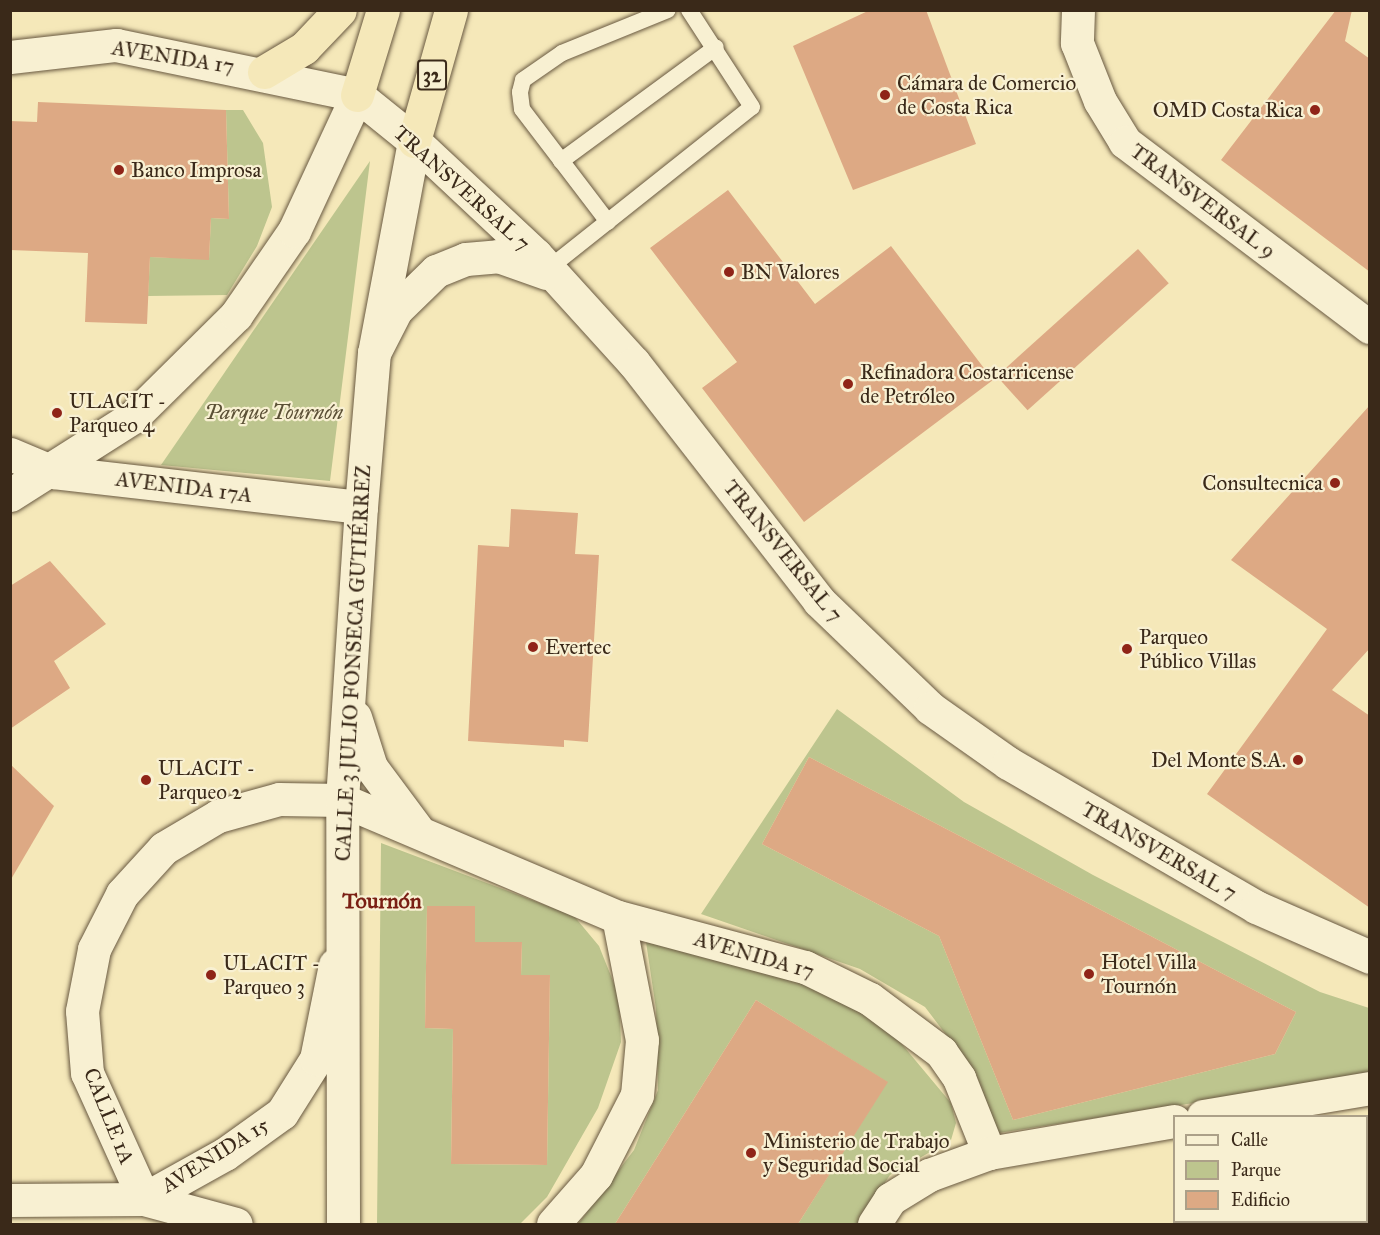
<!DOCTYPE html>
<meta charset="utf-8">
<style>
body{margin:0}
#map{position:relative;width:1380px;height:1235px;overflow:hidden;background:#f5e8b9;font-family:"IM FELL Great Primer",serif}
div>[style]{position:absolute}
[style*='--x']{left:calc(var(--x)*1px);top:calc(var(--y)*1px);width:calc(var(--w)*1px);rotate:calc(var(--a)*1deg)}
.green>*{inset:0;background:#bdc58e}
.building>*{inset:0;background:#dda984;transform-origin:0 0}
.roads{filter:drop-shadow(0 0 2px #695941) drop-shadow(0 0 2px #695941)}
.service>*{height:16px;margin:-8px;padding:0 8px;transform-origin:8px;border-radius:8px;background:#f8f0d2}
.minor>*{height:33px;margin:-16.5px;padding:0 16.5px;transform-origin:16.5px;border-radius:16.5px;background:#f8f0d2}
.tertiary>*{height:33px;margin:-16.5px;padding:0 16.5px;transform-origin:16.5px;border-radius:16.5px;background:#f8f0d2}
.secondary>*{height:33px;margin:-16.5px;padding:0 16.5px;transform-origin:16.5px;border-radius:16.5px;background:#f8f0d2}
.trunk>*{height:33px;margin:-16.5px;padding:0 16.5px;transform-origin:16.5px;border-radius:16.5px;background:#f5e8b9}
.dots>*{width:16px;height:16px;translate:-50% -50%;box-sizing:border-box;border:3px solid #f8f0d2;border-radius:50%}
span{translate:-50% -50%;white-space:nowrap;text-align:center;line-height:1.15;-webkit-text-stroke:4.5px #f8f0d2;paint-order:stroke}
.shield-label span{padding:2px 4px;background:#f8f0d2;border:2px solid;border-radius:4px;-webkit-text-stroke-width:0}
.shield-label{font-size:20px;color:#3a2919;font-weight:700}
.street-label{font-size:21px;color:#3a2919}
.poi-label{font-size:21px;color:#3a2919}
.left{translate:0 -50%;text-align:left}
.right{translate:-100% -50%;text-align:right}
.park-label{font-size:21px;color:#5b5036;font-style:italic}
.neighbourhood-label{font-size:22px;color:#7a1f14;font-weight:700}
.frame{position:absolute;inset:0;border:12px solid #3a2919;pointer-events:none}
.legend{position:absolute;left:1173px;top:1115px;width:195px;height:108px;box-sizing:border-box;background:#f8f0d2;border:2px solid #aca088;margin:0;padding:8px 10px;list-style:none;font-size:18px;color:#3a2919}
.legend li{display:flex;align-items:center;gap:12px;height:30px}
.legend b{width:30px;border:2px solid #aca088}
</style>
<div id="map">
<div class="green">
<div style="clip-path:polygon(226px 110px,243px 110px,263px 143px,272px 207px,257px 246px,227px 295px,148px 296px,150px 257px,209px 259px,211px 218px,229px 219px)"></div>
<div style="clip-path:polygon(370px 161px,330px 481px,161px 465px)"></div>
<div style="clip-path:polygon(evenodd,837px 709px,964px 802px,1093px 875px,1320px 992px,1369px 1008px,1369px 1076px,998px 1133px,976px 1074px,925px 1007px,860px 969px,701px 914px,837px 709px,809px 757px,1296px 1012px,1275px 1054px,1013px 1120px,939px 936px,762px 844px,809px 757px)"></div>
<div style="clip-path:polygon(evenodd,381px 843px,574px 916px,599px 946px,619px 996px,621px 1042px,598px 1108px,547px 1197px,520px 1224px,377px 1224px,381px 843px,427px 907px,475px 942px,522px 942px,521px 975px,550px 976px,547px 1165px,451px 1164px,453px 1029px,425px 1028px,427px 907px)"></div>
<div style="clip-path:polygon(646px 942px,810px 982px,890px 1030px,951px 1103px,956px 1123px,951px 1140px,890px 1175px,857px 1224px,798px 1224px,887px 1082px,756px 1000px,615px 1224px,578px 1224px,634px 1150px,658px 1090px,656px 1009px)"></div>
</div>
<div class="building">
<div style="clip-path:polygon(870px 10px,926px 10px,976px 144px,853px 190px,793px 46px)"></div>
<div style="clip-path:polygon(1336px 10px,1352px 10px,1345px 41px,1370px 59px,1370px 272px,1221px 160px)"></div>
<div style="clip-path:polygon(38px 102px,226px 110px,229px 219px,211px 218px,209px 260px,150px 257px,147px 324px,85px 322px,88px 253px,10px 250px,10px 121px,37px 122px)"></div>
<div style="clip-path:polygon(728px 190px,815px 304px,891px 246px,993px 380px,804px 522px,702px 388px,737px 362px,650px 248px)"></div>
<div style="left:1138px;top:249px;width:46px;height:190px;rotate:48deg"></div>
<div style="clip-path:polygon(1370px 405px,1370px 648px,1332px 690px,1370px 716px,1370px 908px,1207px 794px,1327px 629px,1231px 560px)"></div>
<div style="clip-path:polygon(511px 509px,578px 513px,575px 554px,599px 555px,588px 742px,564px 740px,564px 747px,468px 741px,478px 545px,509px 547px)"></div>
<div style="clip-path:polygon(50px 561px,106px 624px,54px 661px,70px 688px,10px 729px,10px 586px)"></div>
<div style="clip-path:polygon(809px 757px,1296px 1012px,1275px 1054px,1013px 1120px,939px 936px,762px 844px)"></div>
<div style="clip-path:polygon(10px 764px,54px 806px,10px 881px)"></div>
<div style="clip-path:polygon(427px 906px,475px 906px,475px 942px,522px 942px,521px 975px,550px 975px,547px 1165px,451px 1164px,453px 1029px,425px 1028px)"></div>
<div style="clip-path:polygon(756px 1000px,888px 1082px,798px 1224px,615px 1224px)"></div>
</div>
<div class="roads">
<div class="service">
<div style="--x:561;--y:161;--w:192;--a:-36.3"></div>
<div style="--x:608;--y:222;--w:142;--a:-127.3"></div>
<div style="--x:522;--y:109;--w:17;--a:-97"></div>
<div style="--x:520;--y:92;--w:12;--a:-76"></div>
<div style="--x:523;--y:80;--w:47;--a:-34.7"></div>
<div style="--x:562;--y:53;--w:114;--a:-22.1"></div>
<div style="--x:548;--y:269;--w:260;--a:-38.5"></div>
<div style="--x:752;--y:107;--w:116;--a:-123"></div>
</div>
<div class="minor">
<div style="--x:1078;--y:10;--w:33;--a:92"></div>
<div style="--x:1077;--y:43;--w:62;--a:68.4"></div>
<div style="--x:1100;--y:101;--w:48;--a:58.6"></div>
<div style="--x:1125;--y:142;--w:307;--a:37.1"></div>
<div style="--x:10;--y:454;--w:47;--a:22.7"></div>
<div style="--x:53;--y:472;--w:310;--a:6.5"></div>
<div style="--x:1203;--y:1116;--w:169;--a:-9.5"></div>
<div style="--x:144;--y:1199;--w:138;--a:-114.3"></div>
<div style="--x:87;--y:1073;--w:62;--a:-94.6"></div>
<div style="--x:82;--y:1011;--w:63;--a:-79"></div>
<div style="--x:94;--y:949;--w:62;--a:-63"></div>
<div style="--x:122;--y:894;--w:62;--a:-47.6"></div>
<div style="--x:164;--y:848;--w:63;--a:-30.7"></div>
<div style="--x:218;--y:816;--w:63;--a:-15.6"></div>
<div style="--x:279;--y:799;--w:63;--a:0.9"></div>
<div style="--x:342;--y:800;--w:300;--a:23"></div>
<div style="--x:618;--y:917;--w:194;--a:15"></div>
<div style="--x:805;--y:967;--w:72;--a:26.2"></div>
<div style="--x:870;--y:999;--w:89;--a:36.7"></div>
<div style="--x:941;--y:1052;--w:32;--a:55"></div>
<div style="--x:959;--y:1078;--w:81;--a:68.2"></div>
<div style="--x:989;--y:1153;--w:188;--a:-9.8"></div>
<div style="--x:144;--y:1199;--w:93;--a:-29.1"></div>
<div style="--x:225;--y:1154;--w:70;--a:-35.7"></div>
<div style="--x:282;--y:1113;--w:64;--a:-57.8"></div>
<div style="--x:316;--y:1059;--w:96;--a:-78.6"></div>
<div style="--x:10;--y:1200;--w:134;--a:-0.4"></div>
<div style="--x:144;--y:1199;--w:95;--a:15.2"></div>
<div style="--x:553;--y:1224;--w:65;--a:-48.7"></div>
<div style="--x:596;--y:1175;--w:90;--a:-62.9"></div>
<div style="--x:637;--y:1095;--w:55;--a:-84.8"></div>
<div style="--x:642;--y:1040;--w:125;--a:-101"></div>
<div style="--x:874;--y:1224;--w:30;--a:-57"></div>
<div style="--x:890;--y:1199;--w:46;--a:-31.6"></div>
<div style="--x:929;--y:1175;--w:64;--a:-20.1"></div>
</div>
<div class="tertiary">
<div style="--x:10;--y:495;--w:146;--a:-32.4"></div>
<div style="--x:133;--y:417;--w:145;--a:-44.7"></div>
<div style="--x:236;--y:315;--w:102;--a:-55.4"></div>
<div style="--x:294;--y:231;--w:150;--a:-65.1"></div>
<div style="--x:355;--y:717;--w:52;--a:72.3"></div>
<div style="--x:371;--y:767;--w:77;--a:53.4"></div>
<div style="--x:343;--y:1224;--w:424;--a:-90.1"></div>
<div style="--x:342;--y:800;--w:294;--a:-86.3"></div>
<div style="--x:361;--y:507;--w:155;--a:-85.2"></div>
<div style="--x:374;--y:353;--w:216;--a:-79.3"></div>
</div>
<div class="secondary">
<div style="--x:10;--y:57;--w:107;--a:-6.5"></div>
<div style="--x:116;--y:45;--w:246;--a:11.7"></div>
<div style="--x:357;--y:95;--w:73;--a:38.9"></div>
<div style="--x:414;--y:141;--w:167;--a:43.1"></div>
<div style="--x:536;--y:255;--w:146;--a:47.8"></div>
<div style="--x:634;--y:363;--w:301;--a:52.1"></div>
<div style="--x:819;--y:601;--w:154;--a:43.9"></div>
<div style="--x:930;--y:708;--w:95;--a:35.2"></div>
<div style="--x:1008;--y:763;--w:287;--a:30.1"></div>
<div style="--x:1256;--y:907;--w:124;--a:23.7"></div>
<div style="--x:374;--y:353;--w:48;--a:-62.9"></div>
<div style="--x:396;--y:310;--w:56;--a:-44.3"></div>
<div style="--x:436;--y:271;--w:32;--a:-22"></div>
<div style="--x:466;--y:259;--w:32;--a:-5"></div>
<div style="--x:498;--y:256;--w:51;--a:19.5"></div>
</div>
<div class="trunk">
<div style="--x:264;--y:72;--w:47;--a:-31"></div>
<div style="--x:304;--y:48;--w:52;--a:-46.5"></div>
<div style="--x:357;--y:95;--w:89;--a:-73"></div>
<div style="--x:414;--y:141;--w:136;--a:-74.2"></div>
</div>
</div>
<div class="dots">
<div style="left:885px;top:95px;background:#8f2418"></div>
<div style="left:1315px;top:110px;background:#8f2418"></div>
<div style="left:119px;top:170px;background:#8f2418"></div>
<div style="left:729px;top:272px;background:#8f2418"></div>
<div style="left:848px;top:384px;background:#8f2418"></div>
<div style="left:57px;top:413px;background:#8f2418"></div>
<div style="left:1335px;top:483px;background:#8f2418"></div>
<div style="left:533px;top:647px;background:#8f2418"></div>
<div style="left:1127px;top:649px;background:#8f2418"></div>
<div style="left:1298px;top:760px;background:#8f2418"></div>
<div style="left:146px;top:780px;background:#8f2418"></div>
<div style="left:1089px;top:974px;background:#8f2418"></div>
<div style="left:211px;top:975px;background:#8f2418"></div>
<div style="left:751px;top:1153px;background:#8f2418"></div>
</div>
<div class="shield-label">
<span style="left:432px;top:75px">32</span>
</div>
<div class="street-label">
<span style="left:173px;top:57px;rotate:9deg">AVENIDA 17</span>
<span style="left:462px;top:188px;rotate:42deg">TRANSVERSAL 7</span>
<span style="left:1203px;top:201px;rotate:37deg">TRANSVERSAL 9</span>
<span style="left:184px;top:487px;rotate:7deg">AVENIDA 17A</span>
<span style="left:783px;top:551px;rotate:51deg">TRANSVERSAL 7</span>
<span style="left:353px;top:663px;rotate:-87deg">CALLE 3 JULIO FONSECA GUTIÉRREZ</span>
<span style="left:1159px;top:851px;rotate:30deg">TRANSVERSAL 7</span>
<span style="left:754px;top:955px;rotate:16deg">AVENIDA 17</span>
<span style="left:109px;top:1116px;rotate:68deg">CALLE 1A</span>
<span style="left:215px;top:1155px;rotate:-32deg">AVENIDA 15</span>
</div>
<div class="poi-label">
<span class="left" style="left:897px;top:95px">Cámara de Comercio<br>de Costa Rica</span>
<span class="right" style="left:1303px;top:110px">OMD Costa Rica</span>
<span class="left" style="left:131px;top:170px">Banco Improsa</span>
<span class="left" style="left:741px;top:272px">BN Valores</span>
<span class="left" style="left:860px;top:384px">Refinadora Costarricense<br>de Petróleo</span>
<span class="left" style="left:69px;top:413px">ULACIT -<br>Parqueo 4</span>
<span class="right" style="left:1323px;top:483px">Consultecnica</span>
<span class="left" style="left:1139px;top:649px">Parqueo<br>Público Villas</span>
<span class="left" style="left:545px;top:647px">Evertec</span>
<span class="right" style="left:1286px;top:760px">Del Monte S.A.</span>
<span class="left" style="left:158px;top:780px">ULACIT -<br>Parqueo 2</span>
<span class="left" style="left:1101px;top:974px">Hotel Villa<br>Tournón</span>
<span class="left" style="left:223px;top:975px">ULACIT -<br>Parqueo 3</span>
<span class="left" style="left:763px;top:1153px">Ministerio de Trabajo<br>y Seguridad Social</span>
</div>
<div class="park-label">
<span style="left:274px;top:412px">Parque Tournón</span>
</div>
<div class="neighbourhood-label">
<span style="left:382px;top:901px">Tournón</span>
</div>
<div class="frame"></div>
<ul class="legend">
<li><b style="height:8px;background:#f8f0d2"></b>Calle</li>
<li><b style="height:16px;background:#bdc58e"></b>Parque</li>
<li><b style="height:16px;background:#dda984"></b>Edificio</li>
</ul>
</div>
